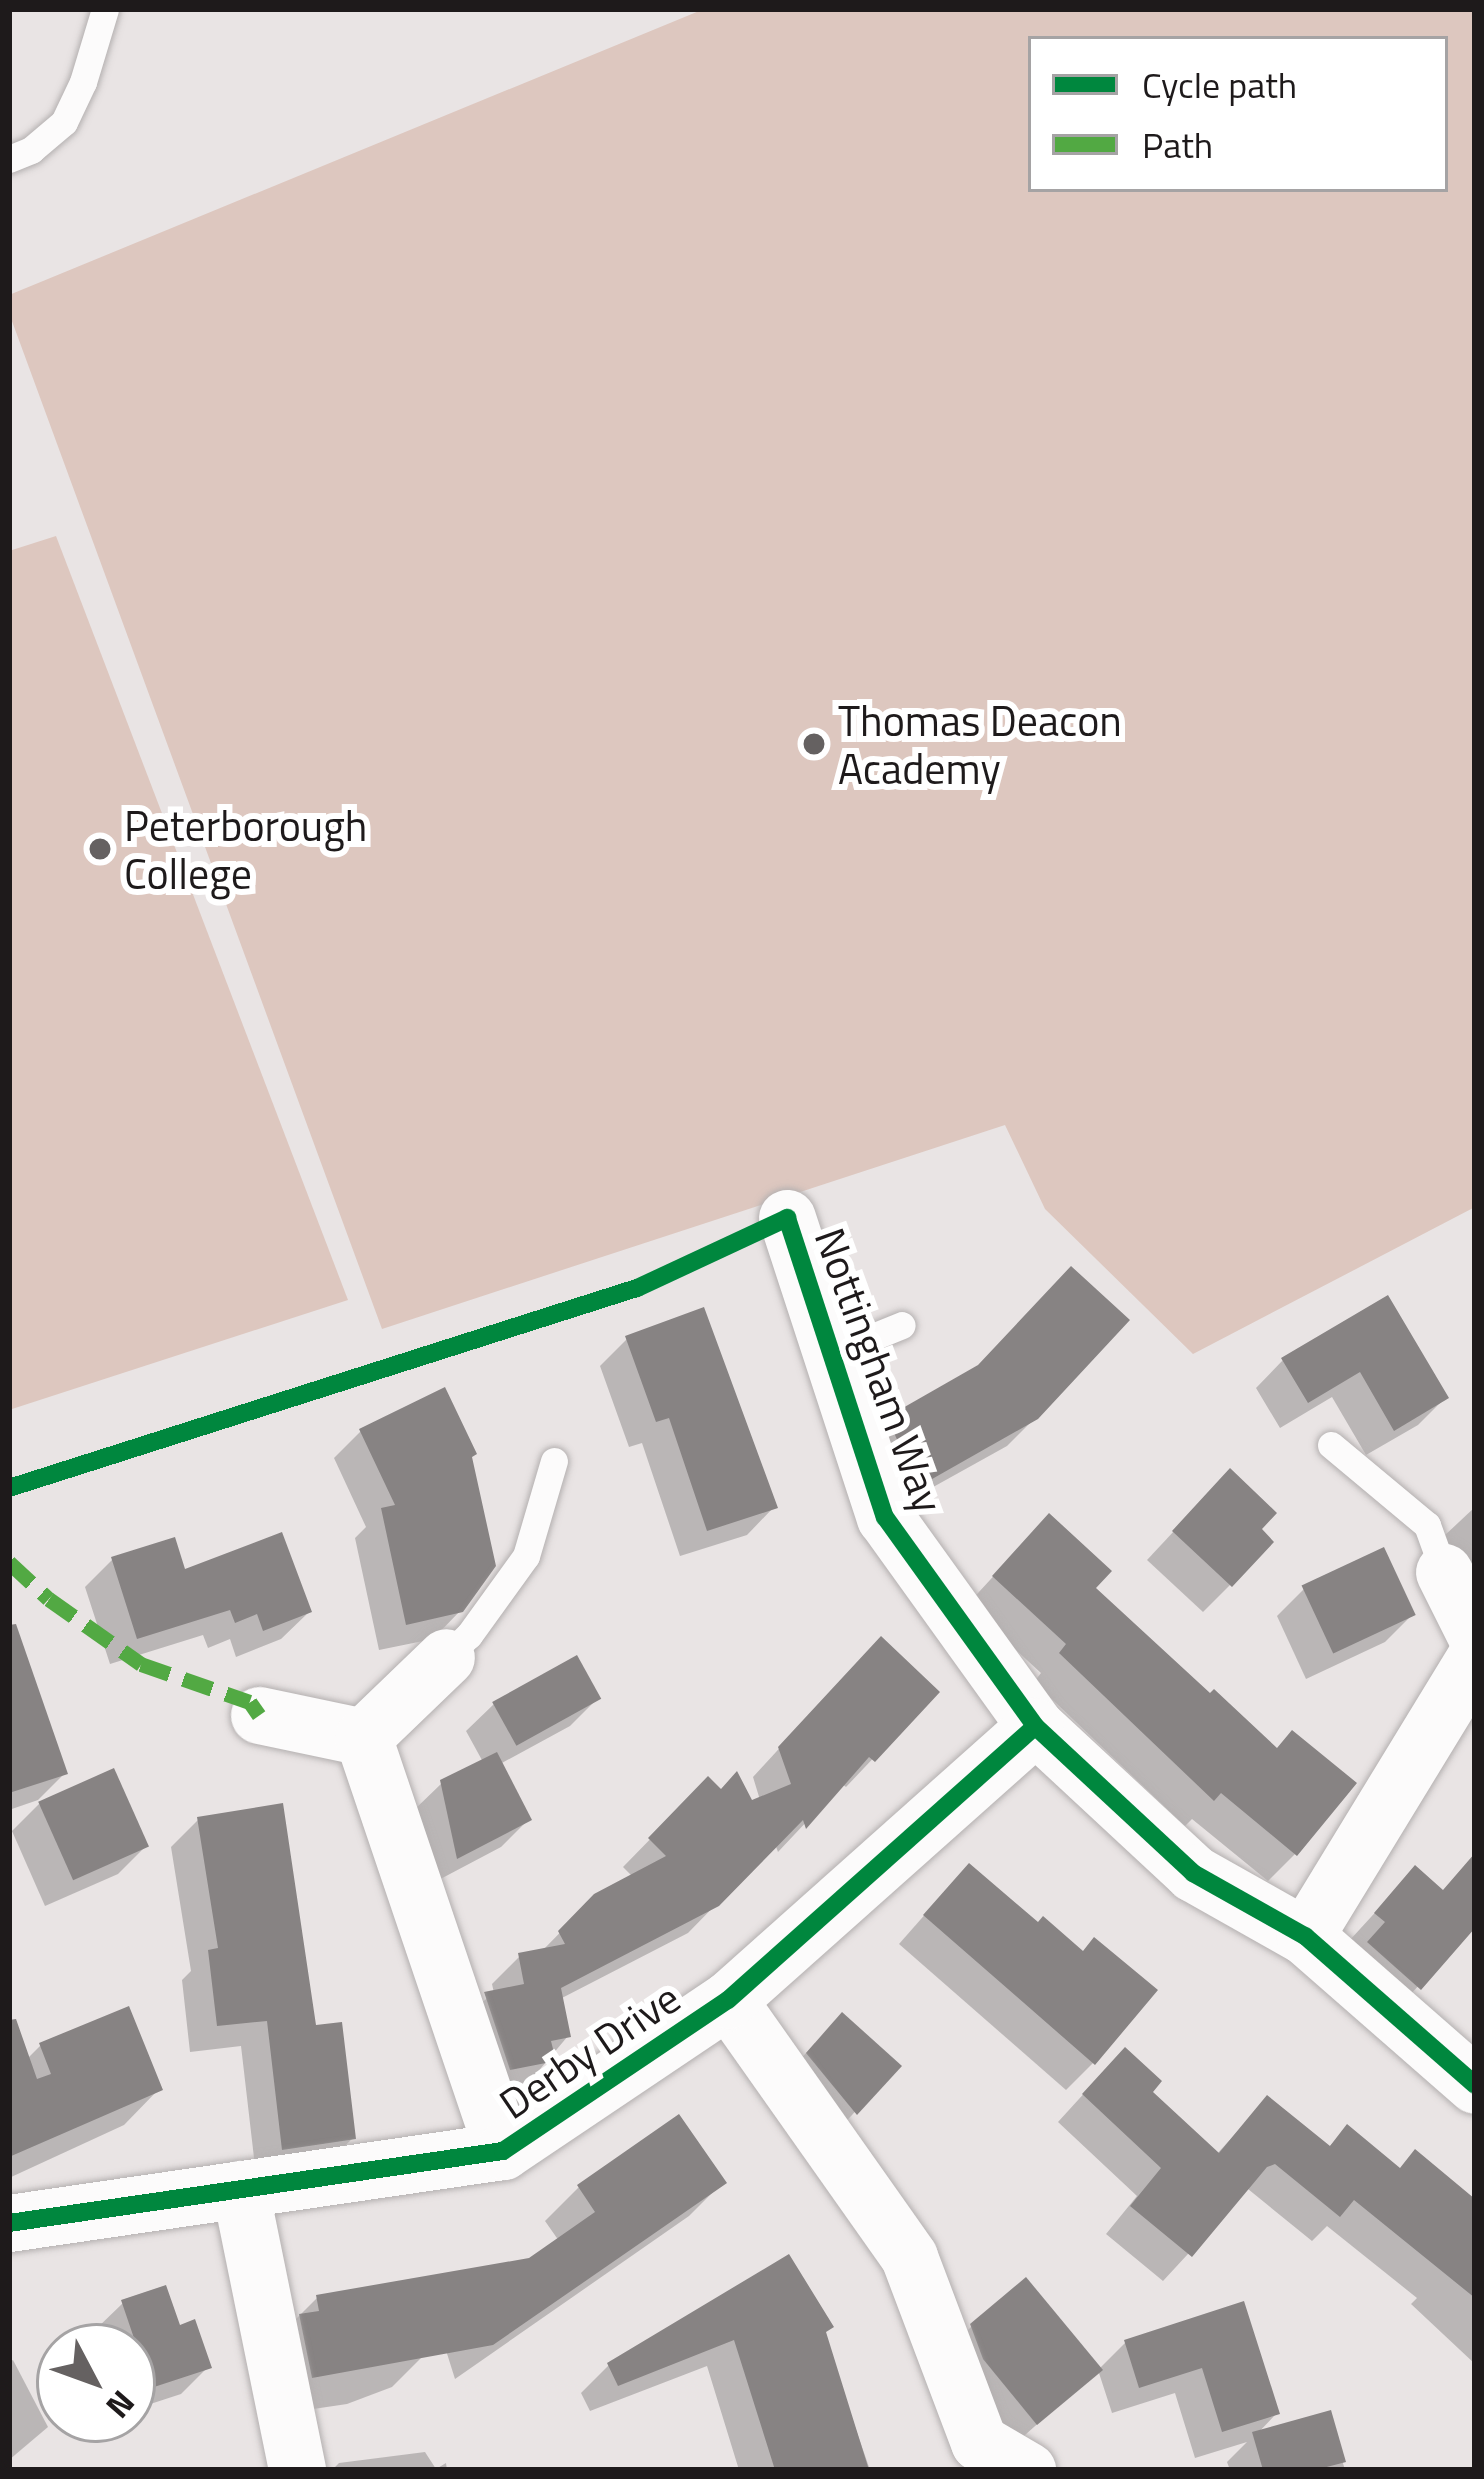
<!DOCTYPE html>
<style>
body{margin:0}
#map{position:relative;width:1484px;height:2479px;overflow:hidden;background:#e9e4e4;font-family:"Titillium Web",sans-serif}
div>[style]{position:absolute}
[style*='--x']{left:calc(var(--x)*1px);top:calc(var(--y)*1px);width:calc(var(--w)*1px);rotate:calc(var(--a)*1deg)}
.green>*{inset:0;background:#ddc7bf}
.shadow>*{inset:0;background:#0003}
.building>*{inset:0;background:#878383;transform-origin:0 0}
.roads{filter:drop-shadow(0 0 3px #b4b0b0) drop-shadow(0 0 3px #b4b0b0)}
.lane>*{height:27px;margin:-13.5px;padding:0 13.5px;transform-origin:13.5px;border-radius:13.5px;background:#fcfbfb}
.street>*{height:57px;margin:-28.5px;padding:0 28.5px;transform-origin:28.5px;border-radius:28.5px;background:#fcfbfb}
.quiet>*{height:15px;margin-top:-7.5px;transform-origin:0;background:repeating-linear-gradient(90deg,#52a943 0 30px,transparent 0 45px)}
.cycleway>*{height:18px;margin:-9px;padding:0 9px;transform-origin:9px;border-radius:9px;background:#00873e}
.dots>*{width:33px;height:33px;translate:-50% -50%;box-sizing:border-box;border:6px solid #fff;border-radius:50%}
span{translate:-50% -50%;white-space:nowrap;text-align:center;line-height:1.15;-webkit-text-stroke:12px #fff;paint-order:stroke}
.poi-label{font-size:42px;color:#1e1a1b}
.left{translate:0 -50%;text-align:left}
.street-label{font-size:42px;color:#1e1a1b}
.frame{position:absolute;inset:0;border:12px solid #1e1a1b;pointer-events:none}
.legend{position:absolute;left:1028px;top:36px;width:420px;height:156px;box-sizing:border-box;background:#fff;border:3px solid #a5a3a4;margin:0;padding:15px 21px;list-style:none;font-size:36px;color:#1e1a1b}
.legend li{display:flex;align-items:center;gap:24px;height:60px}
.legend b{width:60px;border:3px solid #a5a3a4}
.north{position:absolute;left:36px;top:2323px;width:120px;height:120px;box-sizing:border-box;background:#fff;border:3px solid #a5a3a4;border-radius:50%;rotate:131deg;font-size:33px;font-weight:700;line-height:48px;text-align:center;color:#1e1a1b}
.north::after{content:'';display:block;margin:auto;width:42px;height:54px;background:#656161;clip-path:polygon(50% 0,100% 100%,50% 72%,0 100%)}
</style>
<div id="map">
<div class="green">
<div style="clip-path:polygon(evenodd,704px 9px,1475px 9px,1475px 1207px,1193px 1354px,1045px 1209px,1005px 1125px,382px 1329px,9px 313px,9px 295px,704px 9px,1031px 39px,1445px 39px,1445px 189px,1031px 189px,1031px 39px)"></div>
<div style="clip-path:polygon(56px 536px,348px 1300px,9px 1410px,9px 551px)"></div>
</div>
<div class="shadow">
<div style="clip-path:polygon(1387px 1299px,1445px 1398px,1418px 1425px,1366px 1455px,1332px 1397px,1280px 1428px,1256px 1388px,1283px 1360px)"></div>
<div style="clip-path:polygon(627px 1339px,774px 1507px,747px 1535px,680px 1556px,642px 1443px,629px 1447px,600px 1366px)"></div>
<div style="clip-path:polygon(1036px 1417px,1007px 1446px,890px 1511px,861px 1446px,889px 1419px)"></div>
<div style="clip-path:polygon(361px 1431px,469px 1458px,461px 1610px,433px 1639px,379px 1650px,355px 1538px,366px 1527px,334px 1458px)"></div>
<div style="clip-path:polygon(1203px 1500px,1257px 1529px,1230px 1585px,1203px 1612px,1147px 1560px)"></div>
<div style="clip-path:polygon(1475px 1507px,1475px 1571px,1465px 1576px,1443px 1537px)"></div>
<div style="clip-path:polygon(1023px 1544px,1091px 1589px,1295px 1854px,1268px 1881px,1192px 1819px,1185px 1826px,1034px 1682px,1041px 1673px,967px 1605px)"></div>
<div style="clip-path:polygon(113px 1559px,183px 1573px,309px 1612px,281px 1639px,236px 1657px,230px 1639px,208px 1648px,203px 1635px,110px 1664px,85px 1587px)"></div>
<div style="clip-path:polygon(1304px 1589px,1412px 1615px,1385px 1642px,1306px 1679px,1277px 1616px)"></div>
<div style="clip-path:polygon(854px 1667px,936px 1692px,846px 1787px,842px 1784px,778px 1852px,775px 1844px,688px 1933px,560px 1999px,568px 2036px,525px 2087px,483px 2095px,458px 2021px,494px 1993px,492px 1984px,520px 1956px,541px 1952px,596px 1896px,633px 1877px,623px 1867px,708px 1780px,720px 1792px,750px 1804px,760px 1800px,753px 1777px)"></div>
<div style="clip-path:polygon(597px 1699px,570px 1726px,500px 1764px,528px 1820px,501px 1847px,431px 1884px,414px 1810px,442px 1783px,483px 1762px,466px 1731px,494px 1704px)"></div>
<div style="clip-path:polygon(9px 1703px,65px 1773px,38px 1800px,9px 1810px)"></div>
<div style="clip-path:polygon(39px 1804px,145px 1847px,118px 1874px,45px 1906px,12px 1831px)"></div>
<div style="clip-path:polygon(198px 1820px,314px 2028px,353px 2138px,325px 2165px,256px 2175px,241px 2046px,190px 2052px,182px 1980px,191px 1971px,171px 1847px)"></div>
<div style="clip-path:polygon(1475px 1854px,1475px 1923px,1392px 2015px,1349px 1941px,1415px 1869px,1442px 1892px)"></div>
<div style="clip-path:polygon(943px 1894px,1038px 1926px,1081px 1954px,1093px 2063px,1066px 2090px,899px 1944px)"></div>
<div style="clip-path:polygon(815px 2043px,897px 2066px,829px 2140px,780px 2082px)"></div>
<div style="clip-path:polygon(40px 2046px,159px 2089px,124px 2125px,9px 2178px,9px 2077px)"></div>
<div style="clip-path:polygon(1099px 2077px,1148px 2092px,1216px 2155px,1267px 2099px,1328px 2148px,1347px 2128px,1398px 2170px,1475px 2203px,1475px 2364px,1411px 2304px,1417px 2298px,1327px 2226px,1312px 2241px,1248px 2189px,1163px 2281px,1106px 2234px,1137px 2196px,1058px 2122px)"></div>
<div style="clip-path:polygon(723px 2182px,689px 2216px,455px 2379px,432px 2306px,531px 2261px,559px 2241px,545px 2221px,579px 2187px)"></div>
<div style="clip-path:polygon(788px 2258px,823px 2334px,870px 2470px,739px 2470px,707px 2366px,590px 2411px,581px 2393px,608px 2366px)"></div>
<div style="clip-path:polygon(317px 2298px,432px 2347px,392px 2387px,347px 2404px,273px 2415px,278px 2337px)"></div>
<div style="clip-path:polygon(123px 2303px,178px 2329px,208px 2367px,181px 2394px,132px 2410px,132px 2347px,101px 2347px,95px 2330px)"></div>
<div style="clip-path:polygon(1242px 2305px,1277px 2413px,1257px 2434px,1328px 2413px,1345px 2470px,1230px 2470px,1227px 2462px,1247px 2442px,1195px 2458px,1175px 2393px,1112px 2413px,1098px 2370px,1008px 2450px,944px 2354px,972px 2326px,1099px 2369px,1125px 2343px)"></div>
<div style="clip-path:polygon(13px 2360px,48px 2427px,9px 2460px,9px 2362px)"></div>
<div style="clip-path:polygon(425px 2452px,436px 2469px,446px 2463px,447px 2470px,332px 2470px,339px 2463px)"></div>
</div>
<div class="building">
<div style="clip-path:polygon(1071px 1266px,1130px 1320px,1038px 1419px,918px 1487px,887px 1417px,978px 1365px)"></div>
<div style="clip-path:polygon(1388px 1295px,1449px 1398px,1394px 1431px,1360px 1372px,1308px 1403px,1281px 1358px)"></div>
<div style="clip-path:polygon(704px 1307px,778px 1508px,707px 1531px,669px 1418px,656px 1422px,625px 1336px)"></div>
<div style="clip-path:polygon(445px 1387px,477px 1454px,472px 1457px,496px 1566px,463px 1612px,406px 1625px,381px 1508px,395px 1505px,359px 1429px)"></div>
<div style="clip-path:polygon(1230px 1468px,1277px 1513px,1262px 1529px,1274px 1542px,1232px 1587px,1172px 1531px)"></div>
<div style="clip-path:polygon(1049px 1513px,1112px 1571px,1096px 1588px,1210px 1693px,1214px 1689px,1277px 1748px,1292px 1730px,1357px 1783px,1297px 1856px,1221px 1793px,1214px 1801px,1059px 1653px,1066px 1644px,992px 1576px)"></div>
<div style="clip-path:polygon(282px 1532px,312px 1612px,263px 1631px,257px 1614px,235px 1623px,230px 1610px,137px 1639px,111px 1557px,175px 1537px,185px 1569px)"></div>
<div style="left:1384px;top:1547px;width:75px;height:91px;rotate:65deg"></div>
<div style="clip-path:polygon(16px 1624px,68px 1774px,9px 1793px,9px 1625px)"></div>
<div style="clip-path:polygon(881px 1636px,940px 1692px,875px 1762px,869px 1757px,806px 1829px,803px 1820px,719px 1906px,561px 1988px,571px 2037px,551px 2041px,556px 2061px,510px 2070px,484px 1992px,524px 1984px,518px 1953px,565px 1944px,558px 1931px,594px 1894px,666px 1856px,648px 1838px,708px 1776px,721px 1789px,737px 1771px,752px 1800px,791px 1784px,778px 1747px)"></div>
<div style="left:577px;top:1655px;width:50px;height:97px;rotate:61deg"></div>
<div style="clip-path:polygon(497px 1752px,532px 1820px,457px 1859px,440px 1780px)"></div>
<div style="left:114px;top:1768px;width:86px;height:83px;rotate:66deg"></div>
<div style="clip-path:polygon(283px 1803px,316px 2025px,342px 2022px,356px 2139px,282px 2150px,267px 2021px,217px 2026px,208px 1950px,218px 1948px,197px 1817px)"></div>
<div style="clip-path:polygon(1475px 1853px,1475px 1928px,1421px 1990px,1367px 1942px,1385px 1922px,1374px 1913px,1415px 1865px,1443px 1890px)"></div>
<div style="clip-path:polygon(969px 1863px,1038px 1922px,1043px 1916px,1083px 1951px,1094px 1937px,1158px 1990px,1095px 2065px,923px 1915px)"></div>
<div style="clip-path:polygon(129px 2006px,163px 2090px,9px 2157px,9px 2020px,16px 2019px,37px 2079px,51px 2074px,39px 2043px)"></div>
<div style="clip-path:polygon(842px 2012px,902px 2066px,857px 2115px,806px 2053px)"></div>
<div style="clip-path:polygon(1125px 2047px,1162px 2081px,1153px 2092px,1219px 2153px,1267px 2095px,1330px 2146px,1347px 2124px,1400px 2168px,1415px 2149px,1475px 2199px,1475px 2298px,1354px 2200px,1340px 2217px,1275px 2164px,1267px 2167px,1192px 2257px,1130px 2206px,1161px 2168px,1082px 2094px)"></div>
<div style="clip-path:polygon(679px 2114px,727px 2183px,493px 2345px,312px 2378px,299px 2314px,319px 2311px,316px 2295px,529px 2258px,595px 2212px,577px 2185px)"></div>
<div style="clip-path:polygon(789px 2254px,834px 2327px,826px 2332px,869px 2470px,775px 2470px,734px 2340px,618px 2386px,607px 2363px)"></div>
<div style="clip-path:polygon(1026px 2277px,1103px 2370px,1037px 2425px,983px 2359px,970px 2324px)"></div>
<div style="clip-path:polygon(166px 2285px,180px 2325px,195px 2319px,212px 2368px,151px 2388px,121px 2300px)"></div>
<div style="clip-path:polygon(1244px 2301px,1280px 2414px,1222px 2432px,1202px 2368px,1139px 2388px,1124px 2340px)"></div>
<div style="clip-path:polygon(1331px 2410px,1346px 2462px,1315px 2470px,1263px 2470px,1252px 2432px)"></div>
</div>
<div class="roads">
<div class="lane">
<div style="--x:9;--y:159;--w:24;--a:-22"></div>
<div style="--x:31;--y:150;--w:43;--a:-40.3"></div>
<div style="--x:64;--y:122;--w:44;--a:-64.6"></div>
<div style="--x:83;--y:82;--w:76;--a:-73.2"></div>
<div style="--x:833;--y:1353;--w:74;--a:-22.1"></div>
<div style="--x:1331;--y:1445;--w:125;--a:39.8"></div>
<div style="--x:1427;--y:1525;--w:50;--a:70.1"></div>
<div style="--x:446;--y:1657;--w:32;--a:-44"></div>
<div style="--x:469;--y:1635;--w:97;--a:-54.2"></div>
<div style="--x:526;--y:1556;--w:99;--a:-73.6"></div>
</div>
<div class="street">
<div style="--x:787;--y:1218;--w:315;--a:71.9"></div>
<div style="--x:885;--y:1517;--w:257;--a:54.3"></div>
<div style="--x:1035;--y:1726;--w:216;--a:42.9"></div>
<div style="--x:1193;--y:1873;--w:129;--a:29.4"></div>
<div style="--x:1305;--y:1936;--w:226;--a:41.2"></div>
<div style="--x:1444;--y:1572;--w:69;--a:63.4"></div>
<div style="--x:259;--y:1715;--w:106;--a:11.9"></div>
<div style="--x:363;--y:1737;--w:437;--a:71.3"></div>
<div style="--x:363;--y:1737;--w:115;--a:-43.9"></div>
<div style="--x:1305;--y:1936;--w:326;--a:-58.6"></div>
<div style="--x:728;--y:2000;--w:314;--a:54.8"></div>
<div style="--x:909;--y:2257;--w:198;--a:69.3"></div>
<div style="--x:979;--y:2442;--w:56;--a:30.3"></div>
<div style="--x:240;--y:2189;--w:287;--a:78.5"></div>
<div style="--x:9;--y:2223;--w:499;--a:-8.3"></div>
<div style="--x:503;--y:2151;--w:271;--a:-33.9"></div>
<div style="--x:728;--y:2000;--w:411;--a:-41.7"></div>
</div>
</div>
<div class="quiet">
<div style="--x:9;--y:1562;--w:54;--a:42.8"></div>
<div style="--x:49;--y:1599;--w:113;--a:35.2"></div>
<div style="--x:141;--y:1664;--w:115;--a:19.2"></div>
<div style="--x:250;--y:1702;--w:16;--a:55"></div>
</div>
<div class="cycleway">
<div style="--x:9;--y:1488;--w:659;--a:-17.67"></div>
<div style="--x:637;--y:1288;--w:166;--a:-25"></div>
<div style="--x:787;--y:1218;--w:315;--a:71.9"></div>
<div style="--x:885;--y:1517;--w:257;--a:54.3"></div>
<div style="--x:1035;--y:1726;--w:216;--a:42.9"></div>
<div style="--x:1193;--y:1873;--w:129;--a:29.4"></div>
<div style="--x:1305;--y:1936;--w:226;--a:41.2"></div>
<div style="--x:9;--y:2223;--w:499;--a:-8.3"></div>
<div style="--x:503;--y:2151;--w:271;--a:-33.9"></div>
<div style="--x:728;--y:2000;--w:411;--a:-41.7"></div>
</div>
<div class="dots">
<div style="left:814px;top:744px;background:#656161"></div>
<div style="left:100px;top:849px;background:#656161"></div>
</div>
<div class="poi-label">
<span class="left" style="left:838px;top:744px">Thomas Deacon<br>Academy</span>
<span class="left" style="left:124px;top:849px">Peterborough<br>College</span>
</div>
<div class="street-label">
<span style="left:880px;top:1370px;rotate:70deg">Nottingham Way</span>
<span style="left:589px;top:2050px;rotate:-34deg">Derby Drive</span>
</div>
<div class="frame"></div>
<ul class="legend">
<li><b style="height:15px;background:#00873e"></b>Cycle path</li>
<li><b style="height:15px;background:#52a943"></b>Path</li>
</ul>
<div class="north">N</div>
</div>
